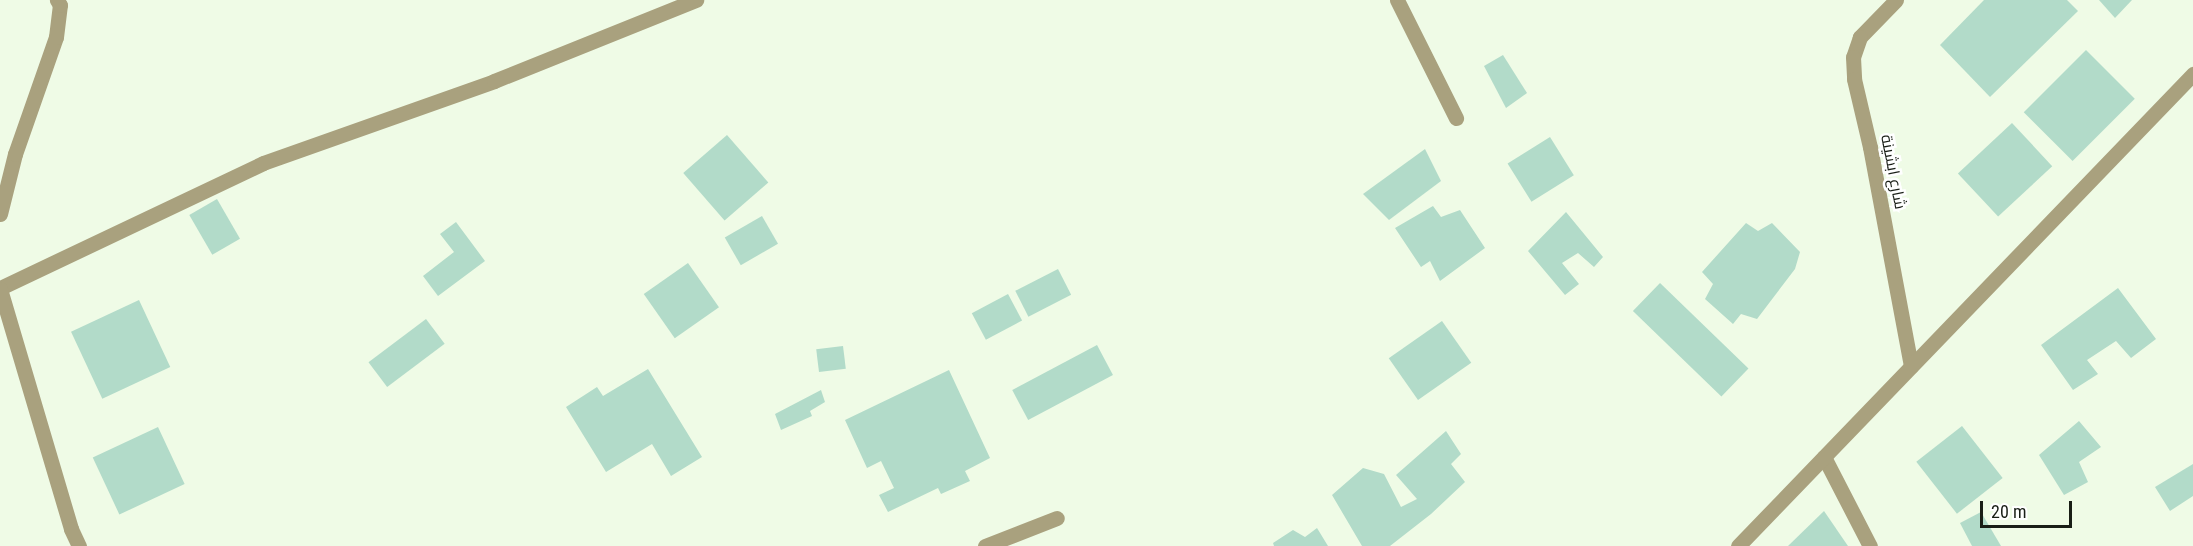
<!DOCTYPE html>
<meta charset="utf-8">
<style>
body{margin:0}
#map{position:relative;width:2193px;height:546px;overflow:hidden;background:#effbe6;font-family:"Roboto Condensed",Cairo,sans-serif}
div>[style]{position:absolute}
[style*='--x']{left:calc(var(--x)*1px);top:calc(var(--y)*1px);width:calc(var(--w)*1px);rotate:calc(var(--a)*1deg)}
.building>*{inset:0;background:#b2dbc9;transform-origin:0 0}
.minor>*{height:15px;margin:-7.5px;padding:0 7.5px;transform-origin:7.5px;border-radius:7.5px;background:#a9a17e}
.tertiary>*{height:15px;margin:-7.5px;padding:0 7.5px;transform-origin:7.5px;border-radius:7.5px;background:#a9a17e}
span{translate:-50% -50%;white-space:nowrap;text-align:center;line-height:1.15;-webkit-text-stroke:5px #fff;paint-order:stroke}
.street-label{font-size:16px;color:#191e16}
.scale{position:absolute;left:1980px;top:501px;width:92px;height:27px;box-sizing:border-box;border:3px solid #191e16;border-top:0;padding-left:8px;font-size:18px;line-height:21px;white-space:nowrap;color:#191e16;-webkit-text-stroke:4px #fff;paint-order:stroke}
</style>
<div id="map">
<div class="building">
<div style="clip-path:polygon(1984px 0,2067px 0,2078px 11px,1990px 97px,1940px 45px)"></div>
<div style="clip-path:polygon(2099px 0,2132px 0,2115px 18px)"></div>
<div style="left:2086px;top:50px;width:69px;height:88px;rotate:45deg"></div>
<div style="clip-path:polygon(1503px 55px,1527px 93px,1506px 108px,1484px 66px)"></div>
<div style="left:2012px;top:123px;width:59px;height:74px;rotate:47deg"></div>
<div style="left:727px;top:135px;width:63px;height:58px;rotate:49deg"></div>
<div style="left:1550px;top:137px;width:45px;height:50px;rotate:58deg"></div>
<div style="clip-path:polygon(1425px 149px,1441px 181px,1389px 220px,1363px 194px)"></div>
<div style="left:217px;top:199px;width:46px;height:32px;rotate:60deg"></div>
<div style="clip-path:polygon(1433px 206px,1441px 217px,1460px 210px,1485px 248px,1440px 281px,1430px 261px,1421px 267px,1395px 228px)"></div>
<div style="clip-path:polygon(1566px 212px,1603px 257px,1594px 267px,1578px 253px,1562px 263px,1579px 284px,1565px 295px,1528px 251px)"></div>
<div style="left:762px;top:216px;width:32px;height:43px;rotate:60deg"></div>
<div style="clip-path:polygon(456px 222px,485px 261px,438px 296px,423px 276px,454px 252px,440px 234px)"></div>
<div style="clip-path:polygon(1746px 223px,1758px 231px,1772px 223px,1800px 252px,1795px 269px,1757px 319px,1741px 314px,1733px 324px,1705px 299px,1713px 284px,1702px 272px)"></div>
<div style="left:688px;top:263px;width:54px;height:54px;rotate:55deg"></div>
<div style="left:1058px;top:269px;width:29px;height:48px;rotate:63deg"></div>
<div style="left:1660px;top:283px;width:123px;height:39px;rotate:44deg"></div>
<div style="clip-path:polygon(2118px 288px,2156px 339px,2131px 358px,2116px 341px,2087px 360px,2098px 374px,2073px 390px,2041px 345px)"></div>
<div style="left:1008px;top:294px;width:30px;height:41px;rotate:62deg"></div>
<div style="left:139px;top:300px;width:74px;height:75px;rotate:65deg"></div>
<div style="left:426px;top:319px;width:31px;height:72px;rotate:53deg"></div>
<div style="left:1442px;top:321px;width:51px;height:65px;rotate:55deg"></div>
<div style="left:1097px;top:345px;width:34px;height:96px;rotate:62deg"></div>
<div style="left:843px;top:346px;width:23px;height:27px;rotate:83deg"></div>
<div style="clip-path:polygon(648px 369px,702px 457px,671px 476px,652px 444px,606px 472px,566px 407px,597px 387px,603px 396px)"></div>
<div style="clip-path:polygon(949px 370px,990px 458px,965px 471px,970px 481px,941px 494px,938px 488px,888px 512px,879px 495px,894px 488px,881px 461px,867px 468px,845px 420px)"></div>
<div style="clip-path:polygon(821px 390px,825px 402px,810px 411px,812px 416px,781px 430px,775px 414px)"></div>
<div style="clip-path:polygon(2079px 421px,2101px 447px,2079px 462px,2088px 482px,2064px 495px,2039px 455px)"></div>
<div style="left:1962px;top:426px;width:66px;height:58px;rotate:52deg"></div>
<div style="left:158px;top:427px;width:63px;height:72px;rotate:65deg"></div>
<div style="clip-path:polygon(1446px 431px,1461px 454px,1451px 464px,1465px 482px,1431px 514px,1390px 546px,1362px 546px,1332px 495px,1363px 468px,1384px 474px,1401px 507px,1417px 499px,1396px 475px)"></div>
<div style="clip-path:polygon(2193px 464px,2193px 496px,2170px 511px,2155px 487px)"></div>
<div style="clip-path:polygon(1824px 511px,1848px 546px,1788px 546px)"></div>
<div style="clip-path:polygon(1981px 512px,2001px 546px,1972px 546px,1960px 523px)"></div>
<div style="clip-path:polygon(1317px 528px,1328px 546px,1274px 546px,1273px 543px,1293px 530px,1305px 537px)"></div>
</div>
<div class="minor">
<div style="--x:1397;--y:0;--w:132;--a:63.4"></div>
<div style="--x:1896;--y:0;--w:52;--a:134.2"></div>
<div style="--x:1860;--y:37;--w:21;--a:109"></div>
<div style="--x:1853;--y:57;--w:22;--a:87"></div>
<div style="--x:1854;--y:79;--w:70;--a:76.8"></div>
<div style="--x:1870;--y:147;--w:223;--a:79.4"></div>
<div style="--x:0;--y:214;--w:62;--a:-76"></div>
<div style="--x:15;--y:154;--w:124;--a:-70.7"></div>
<div style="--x:56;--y:37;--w:32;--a:-83"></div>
<div style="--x:60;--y:5;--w:6;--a:-121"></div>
<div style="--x:0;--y:288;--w:291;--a:-25.4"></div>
<div style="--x:263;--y:163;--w:245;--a:-19.5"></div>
<div style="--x:494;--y:81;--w:218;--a:-21.9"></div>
<div style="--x:0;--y:289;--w:250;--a:73.5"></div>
<div style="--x:71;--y:529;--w:19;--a:65"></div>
<div style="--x:1824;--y:457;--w:100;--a:62.7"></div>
<div style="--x:985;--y:546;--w:77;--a:-21.3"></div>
</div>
<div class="tertiary">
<div style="--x:1738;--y:546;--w:656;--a:-46.05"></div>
</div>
<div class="street-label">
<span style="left:1893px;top:172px;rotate:79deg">شارع ابشينة</span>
</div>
<div class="scale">20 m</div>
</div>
